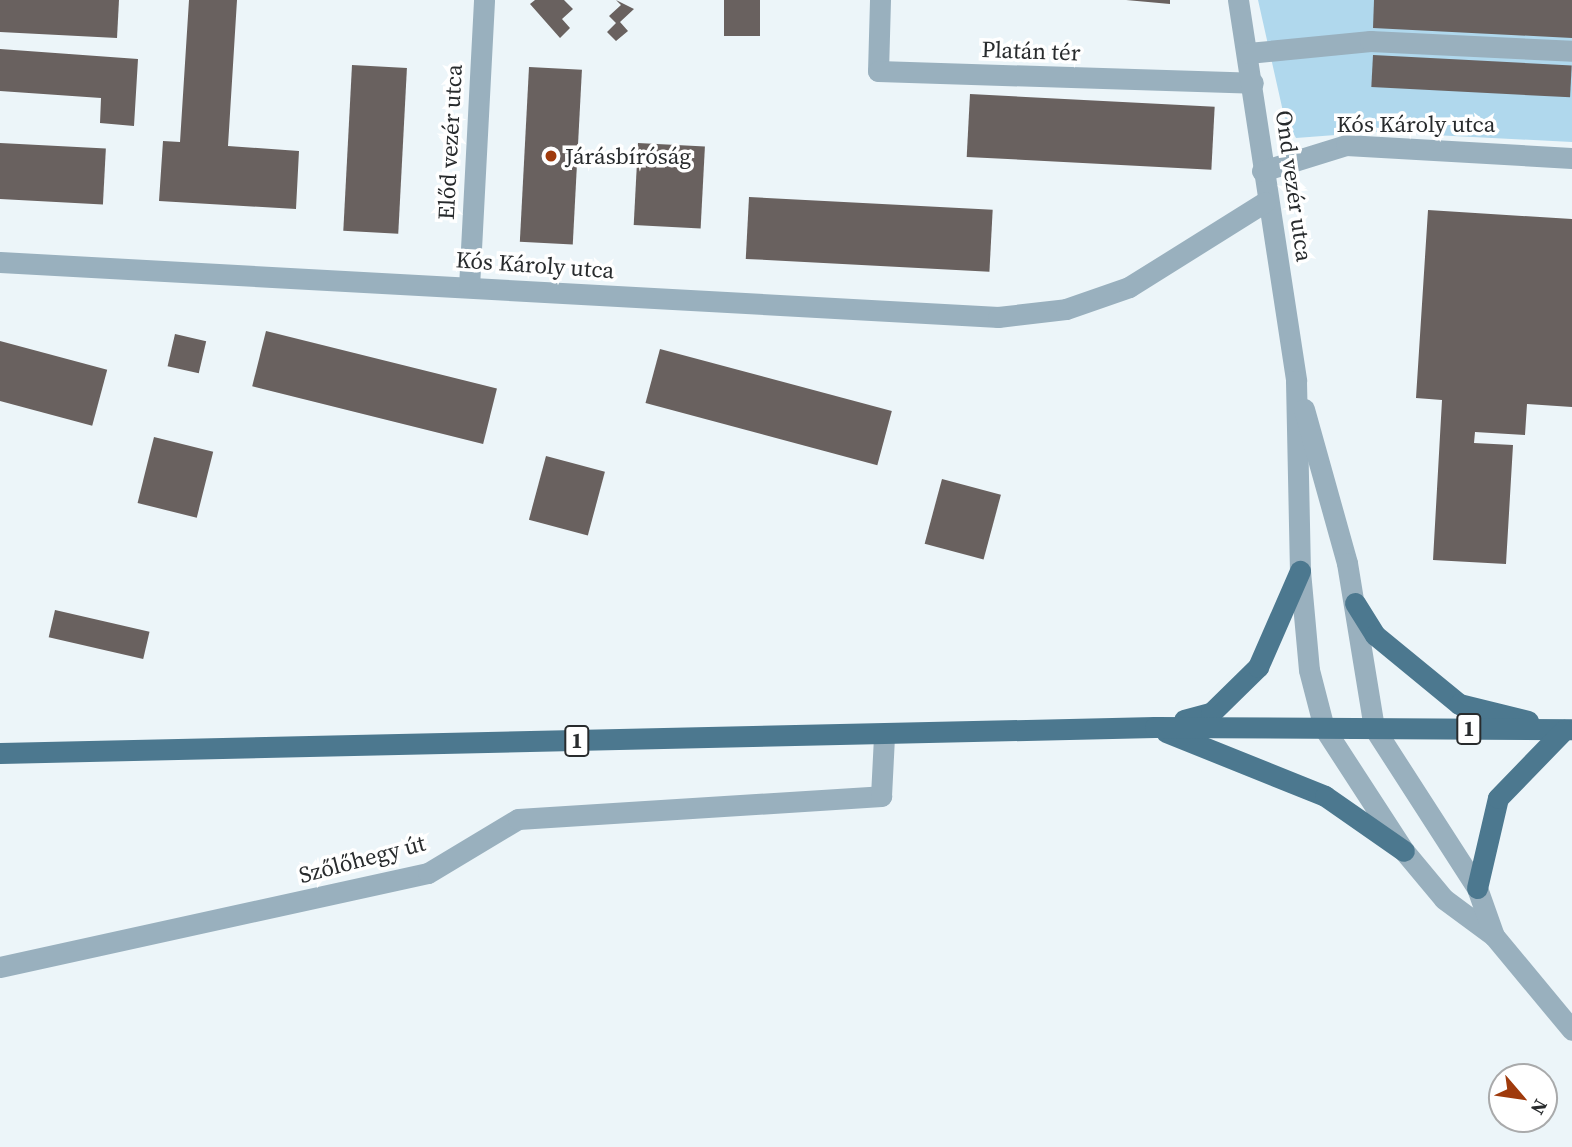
<!DOCTYPE html>
<meta charset="utf-8">
<style>
body{margin:0}
#map{position:relative;width:1572px;height:1147px;overflow:hidden;background:#ecf5f9;font-family:"Source Serif 4",serif}
div>[style]{position:absolute}
[style*='--x']{left:calc(var(--x)*1px);top:calc(var(--y)*1px);width:calc(var(--w)*1px);rotate:calc(var(--a)*1deg)}
.green>*{inset:0;background:#b0d8ed}
.building>*{inset:0;background:#69615f;transform-origin:0 0}
.minor>*{height:21px;margin:-10.5px;padding:0 10.5px;transform-origin:10.5px;border-radius:10.5px;background:#99b0be}
.major>*{height:21px;margin:-10.5px;padding:0 10.5px;transform-origin:10.5px;border-radius:10.5px;background:#4c788f}
.dots>*{width:19px;height:19px;translate:-50% -50%;box-sizing:border-box;border:4px solid #fff;border-radius:50%}
span{translate:-50% -50%;white-space:nowrap;text-align:center;line-height:1.15;-webkit-text-stroke:7px #fff;paint-order:stroke}
.shield-label span{padding:2px 5px;background:#fff;border:2px solid;border-radius:5px;-webkit-text-stroke-width:0}
.shield-label{font-size:21px;color:#282b2d;font-weight:700}
.street-label{font-size:23px;color:#282b2d}
.poi-label{font-size:23px;color:#282b2d}
.left{translate:0 -50%;text-align:left}
.north{position:absolute;left:1488px;top:1063px;width:70px;height:70px;box-sizing:border-box;background:#fff;border:2px solid #a9aaab;border-radius:50%;rotate:119deg;font-size:19px;font-weight:700;line-height:28px;text-align:center;color:#282b2d}
.north::after{content:'';display:block;margin:auto;width:24px;height:32px;background:#9f3a0c;clip-path:polygon(50% 0,100% 100%,50% 72%,0 100%)}
</style>
<div id="map">
<div class="green">
<div style="clip-path:polygon(1258px 0,1572px 0,1572px 142px,1375px 132px,1296px 138px,1284px 116px)"></div>
</div>
<div class="building">
<div style="clip-path:polygon(0 0,119px 0,117px 38px,0 32px)"></div>
<div style="clip-path:polygon(189px 0,237px 0,228px 146px,299px 151px,296px 209px,159px 201px,163px 141px,180px 142px)"></div>
<div style="clip-path:polygon(535px 0,564px 0,573px 9px,562px 19px,570px 28px,560px 38px,530px 4px)"></div>
<div style="clip-path:polygon(616px 0,634px 9px,620px 22px,628px 31px,616px 41px,607px 32px,616px 23px,609px 16px,621px 5px)"></div>
<div style="left:724px;top:0;width:36px;height:36px"></div>
<div style="clip-path:polygon(1126px 0,1170px 0,1170px 4px)"></div>
<div style="clip-path:polygon(1374px 0,1572px 0,1572px 38px,1373px 28px)"></div>
<div style="clip-path:polygon(0 49px,138px 59px,134px 126px,100px 123px,101px 98px,0 91px)"></div>
<div style="left:1373px;top:55px;width:199px;height:32px;rotate:3deg"></div>
<div style="left:352px;top:65px;width:55px;height:166px;rotate:3deg"></div>
<div style="left:529px;top:67px;width:53px;height:175px;rotate:3deg"></div>
<div style="left:970px;top:94px;width:245px;height:63px;rotate:3deg"></div>
<div style="left:0;top:143px;width:106px;height:56px;rotate:3deg"></div>
<div style="left:638px;top:143px;width:67px;height:82px;rotate:3deg"></div>
<div style="left:749px;top:197px;width:244px;height:62px;rotate:3deg"></div>
<div style="clip-path:polygon(1428px 210px,1572px 219px,1572px 407px,1527px 404px,1525px 435px,1475px 432px,1474px 443px,1513px 445px,1506px 564px,1433px 560px,1442px 400px,1416px 398px)"></div>
<div style="left:266px;top:331px;width:238px;height:57px;rotate:14deg"></div>
<div style="left:175px;top:334px;width:32px;height:33px;rotate:13deg"></div>
<div style="left:0;top:341px;width:111px;height:58px;rotate:15deg"></div>
<div style="left:660px;top:349px;width:240px;height:56px;rotate:15deg"></div>
<div style="left:154px;top:437px;width:61px;height:68px;rotate:14deg"></div>
<div style="left:546px;top:456px;width:61px;height:66px;rotate:15deg"></div>
<div style="left:942px;top:479px;width:61px;height:67px;rotate:15deg"></div>
<div style="left:55px;top:610px;width:97px;height:28px;rotate:13deg"></div>
</div>
<div class="minor">
<div style="--x:880;--y:0;--w:71;--a:91.6"></div>
<div style="--x:878;--y:71;--w:375;--a:1.8"></div>
<div style="--x:1238;--y:0;--w:385;--a:81.3"></div>
<div style="--x:1296;--y:381;--w:190;--a:88.8"></div>
<div style="--x:1300;--y:571;--w:99;--a:84.8"></div>
<div style="--x:1309;--y:670;--w:60;--a:75.5"></div>
<div style="--x:1324;--y:728;--w:147;--a:57"></div>
<div style="--x:1404;--y:851;--w:62;--a:50.2"></div>
<div style="--x:1444;--y:899;--w:62;--a:36.5"></div>
<div style="--x:1494;--y:936;--w:122;--a:50.3"></div>
<div style="--x:1248;--y:53;--w:123;--a:-5.6"></div>
<div style="--x:1370;--y:41;--w:202;--a:2.8"></div>
<div style="--x:1262;--y:171;--w:88;--a:-17.2"></div>
<div style="--x:1346;--y:145;--w:226;--a:3.3"></div>
<div style="--x:0;--y:262;--w:1000;--a:3.15"></div>
<div style="--x:998;--y:317;--w:68;--a:-6.7"></div>
<div style="--x:1066;--y:309;--w:67;--a:-19.2"></div>
<div style="--x:1129;--y:287;--w:160;--a:-32"></div>
<div style="--x:469;--y:287;--w:287;--a:-87"></div>
<div style="--x:1304;--y:409;--w:160;--a:74.4"></div>
<div style="--x:1347;--y:563;--w:167;--a:80.7"></div>
<div style="--x:1374;--y:728;--w:190;--a:57.2"></div>
<div style="--x:1477;--y:888;--w:51;--a:70.5"></div>
<div style="--x:0;--y:967;--w:438;--a:-12.4"></div>
<div style="--x:428;--y:873;--w:105;--a:-31"></div>
<div style="--x:518;--y:819;--w:364;--a:-3.6"></div>
<div style="--x:881;--y:796;--w:60;--a:-87.1"></div>
</div>
<div class="major">
<div style="--x:1355;--y:603;--w:38;--a:58"></div>
<div style="--x:1375;--y:635;--w:109;--a:39.4"></div>
<div style="--x:1459;--y:704;--w:71;--a:13.8"></div>
<div style="--x:1184;--y:720;--w:28;--a:-15"></div>
<div style="--x:1211;--y:713;--w:66;--a:-44.4"></div>
<div style="--x:1258;--y:667;--w:105;--a:-66.4"></div>
<div style="--x:1166;--y:732;--w:171;--a:21.9"></div>
<div style="--x:1325;--y:796;--w:96;--a:34.8"></div>
<div style="--x:0;--y:753;--w:1155;--a:-1.29"></div>
<div style="--x:1155;--y:727;--w:417;--a:0.3"></div>
<div style="--x:1477;--y:888;--w:92;--a:-76.9"></div>
<div style="--x:1498;--y:798;--w:95;--a:-45.9"></div>
</div>
<div class="dots">
<div style="left:551px;top:156px;background:#9f3a0c"></div>
</div>
<div class="shield-label">
<span style="left:1469px;top:729px">1</span>
<span style="left:577px;top:741px">1</span>
</div>
<div class="street-label">
<span style="left:1031px;top:51px;rotate:2deg">Platán tér</span>
<span style="left:1416px;top:124px">Kós Károly utca</span>
<span style="left:450px;top:142px;rotate:-87deg">Előd vezér utca</span>
<span style="left:1294px;top:186px;rotate:82deg">Ond vezér utca</span>
<span style="left:535px;top:265px;rotate:4deg">Kós Károly utca</span>
<span style="left:362px;top:859px;rotate:-15deg">Szőlőhegy út</span>
</div>
<div class="poi-label">
<span class="left" style="left:565px;top:156px">Járásbíróság</span>
</div>
<div class="north">N</div>
</div>
